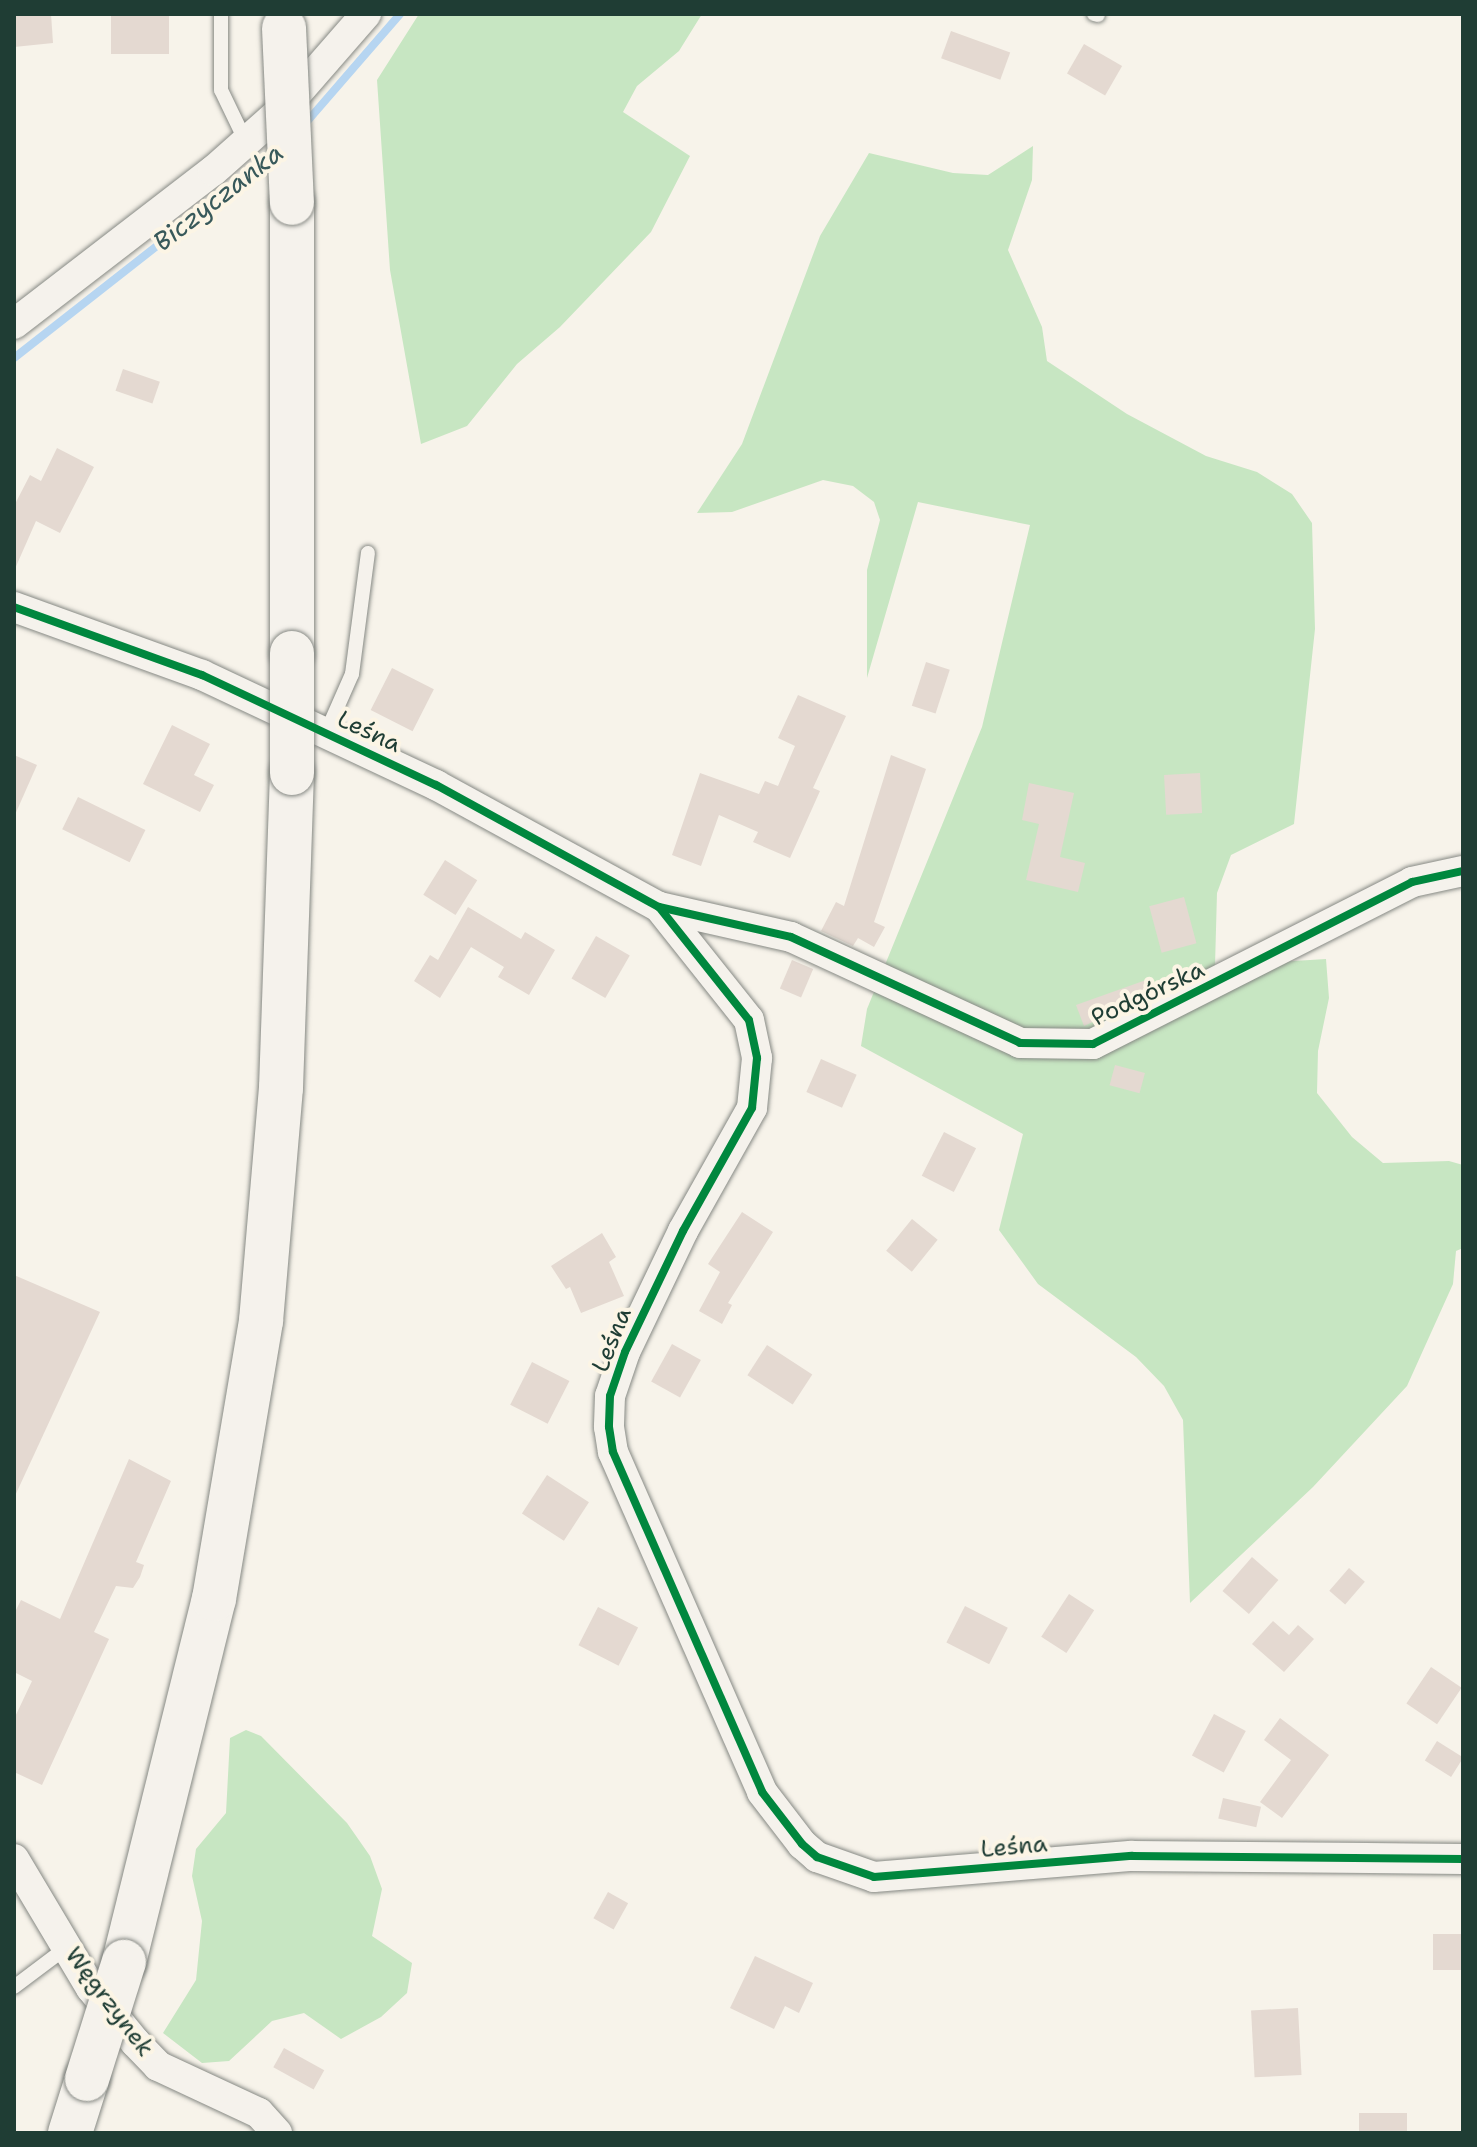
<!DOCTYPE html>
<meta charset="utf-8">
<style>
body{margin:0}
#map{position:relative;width:1477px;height:2147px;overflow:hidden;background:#f7f3ea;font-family:"Shantell Sans",sans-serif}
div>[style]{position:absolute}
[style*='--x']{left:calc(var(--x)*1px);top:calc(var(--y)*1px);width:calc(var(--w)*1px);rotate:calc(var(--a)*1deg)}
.green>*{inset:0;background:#c7e6c2}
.stream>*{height:8px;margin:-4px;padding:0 4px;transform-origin:4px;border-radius:4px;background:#b6d5f1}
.building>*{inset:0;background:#e4d9d1;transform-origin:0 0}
.roads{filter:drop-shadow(0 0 2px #868984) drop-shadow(0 0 2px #868984)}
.service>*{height:14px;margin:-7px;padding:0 7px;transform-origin:7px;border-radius:7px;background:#f5f2ec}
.minor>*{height:30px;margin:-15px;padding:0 15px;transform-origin:15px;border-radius:15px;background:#f5f2ec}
.primary>*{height:44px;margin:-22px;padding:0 22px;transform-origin:22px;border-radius:22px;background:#f5f2ec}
.bridges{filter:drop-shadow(0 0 2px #868984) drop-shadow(0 0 2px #868984)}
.primary-bridge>*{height:44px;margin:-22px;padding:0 22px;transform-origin:22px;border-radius:22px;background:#f5f2ec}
.cycleway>*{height:8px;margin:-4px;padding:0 4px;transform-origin:4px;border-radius:4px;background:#00873e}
span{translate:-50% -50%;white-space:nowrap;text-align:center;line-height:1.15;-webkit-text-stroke:8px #fcf5e5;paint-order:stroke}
.street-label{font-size:24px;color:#1f3d34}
.water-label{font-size:26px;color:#38595a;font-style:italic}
.frame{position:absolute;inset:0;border:16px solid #1f3d34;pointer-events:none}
</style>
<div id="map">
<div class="green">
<div style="clip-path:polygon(419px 14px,702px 14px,679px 51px,637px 86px,623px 112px,690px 156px,651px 232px,560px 327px,517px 364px,467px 426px,421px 444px,390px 270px,377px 80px)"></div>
<div style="clip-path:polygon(1033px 146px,1032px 180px,1008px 250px,1042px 327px,1047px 361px,1127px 414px,1206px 456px,1257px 472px,1292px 494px,1312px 523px,1315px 629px,1294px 824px,1231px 855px,1217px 893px,1215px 966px,1326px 959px,1329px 998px,1318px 1051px,1317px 1093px,1352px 1137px,1383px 1163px,1449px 1161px,1463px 1165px,1463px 1248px,1456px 1251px,1453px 1284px,1407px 1386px,1313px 1487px,1190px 1603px,1183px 1420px,1164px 1386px,1136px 1357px,1038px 1284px,999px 1230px,1023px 1134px,861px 1046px,867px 1009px,982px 727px,1030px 525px,918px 502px,867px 678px,867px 570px,880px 520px,874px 502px,853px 486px,823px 480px,732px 512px,697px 513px,742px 444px,820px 236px,869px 153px,953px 173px,988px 175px)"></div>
<div style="clip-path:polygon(246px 1730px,261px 1736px,347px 1823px,370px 1856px,382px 1889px,372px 1936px,412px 1963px,407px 1993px,381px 2017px,341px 2039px,304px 2013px,272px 2021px,229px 2061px,202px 2063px,163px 2033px,196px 1980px,202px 1921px,192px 1876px,196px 1849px,226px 1813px,230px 1738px)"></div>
</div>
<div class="stream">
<div style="--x:304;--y:125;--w:147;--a:-49.1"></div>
<div style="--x:14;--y:358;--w:330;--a:-38.1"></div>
</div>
<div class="building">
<div style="clip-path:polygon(14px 14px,51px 14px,53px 43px,14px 47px)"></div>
<div style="left:111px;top:14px;width:58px;height:40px"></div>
<div style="left:951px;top:31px;width:63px;height:29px;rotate:20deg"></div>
<div style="left:1084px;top:44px;width:44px;height:34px;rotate:30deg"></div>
<div style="left:123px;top:369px;width:39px;height:23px;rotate:19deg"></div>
<div style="clip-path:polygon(57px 448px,94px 467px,60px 533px,36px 521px,14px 571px,14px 506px,30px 475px,41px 481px)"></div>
<div style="left:926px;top:662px;width:25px;height:46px;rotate:18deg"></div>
<div style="left:392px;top:668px;width:47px;height:47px;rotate:27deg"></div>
<div style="clip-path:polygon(798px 695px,846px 716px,813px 788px,820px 791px,790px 858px,753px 842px,758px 832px,719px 815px,701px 866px,672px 855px,700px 773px,759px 794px,765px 781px,778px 786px,795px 746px,778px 738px)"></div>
<div style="clip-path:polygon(172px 725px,210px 744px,194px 775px,214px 785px,200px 812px,143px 784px)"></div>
<div style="clip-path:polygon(14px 755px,37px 765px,14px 817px)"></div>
<div style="clip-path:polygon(891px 755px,926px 769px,874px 922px,885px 927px,874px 947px,858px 938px,853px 946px,821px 931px,836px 902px,844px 906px)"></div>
<div style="left:1200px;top:773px;width:40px;height:36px;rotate:87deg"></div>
<div style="clip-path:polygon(1029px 783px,1074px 793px,1060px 857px,1085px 863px,1078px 892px,1026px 880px,1039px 824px,1022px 820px)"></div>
<div style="left:78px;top:797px;width:75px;height:36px;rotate:26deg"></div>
<div style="left:445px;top:860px;width:38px;height:41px;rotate:32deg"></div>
<div style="left:1184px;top:897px;width:48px;height:36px;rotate:75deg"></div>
<div style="clip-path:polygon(468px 907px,521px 939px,525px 932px,555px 950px,529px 995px,498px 977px,504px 967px,471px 947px,440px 998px,414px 981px,430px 955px,438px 960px)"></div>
<div style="left:596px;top:936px;width:39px;height:49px;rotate:30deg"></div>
<div style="left:792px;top:960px;width:23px;height:31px;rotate:23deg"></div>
<div style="clip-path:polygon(1146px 980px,1150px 995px,1084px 1026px,1076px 1005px)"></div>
<div style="left:821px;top:1059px;width:39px;height:36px;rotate:24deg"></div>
<div style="left:1115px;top:1065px;width:31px;height:21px;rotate:15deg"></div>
<div style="left:944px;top:1132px;width:36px;height:49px;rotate:27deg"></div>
<div style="clip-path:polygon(742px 1212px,773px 1232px,728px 1303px,732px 1305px,722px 1324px,699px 1311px,720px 1272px,708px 1264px)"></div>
<div style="left:912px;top:1219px;width:33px;height:41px;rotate:39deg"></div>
<div style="clip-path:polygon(602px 1233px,616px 1257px,609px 1262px,624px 1296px,581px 1313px,570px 1287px,566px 1289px,551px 1266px)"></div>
<div style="clip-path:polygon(14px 1275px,100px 1312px,14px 1498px)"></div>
<div style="left:672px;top:1344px;width:33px;height:43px;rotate:29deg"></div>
<div style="left:767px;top:1345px;width:54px;height:36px;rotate:33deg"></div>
<div style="left:532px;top:1362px;width:42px;height:48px;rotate:27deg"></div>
<div style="clip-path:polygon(129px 1459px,171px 1481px,136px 1562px,144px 1565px,140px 1577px,133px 1588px,116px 1586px,94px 1632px,109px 1639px,42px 1785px,14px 1772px,14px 1719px,32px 1681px,14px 1672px,14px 1614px,21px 1600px,60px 1619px)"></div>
<div style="left:547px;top:1475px;width:50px;height:46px;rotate:33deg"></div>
<div style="left:1252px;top:1557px;width:35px;height:45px;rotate:41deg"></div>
<div style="left:1349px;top:1568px;width:21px;height:30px;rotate:41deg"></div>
<div style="left:1069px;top:1594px;width:30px;height:51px;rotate:33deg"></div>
<div style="left:965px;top:1606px;width:48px;height:41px;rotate:27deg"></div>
<div style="left:598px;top:1607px;width:45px;height:43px;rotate:27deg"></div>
<div style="clip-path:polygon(1273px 1621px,1289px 1635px,1298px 1625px,1314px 1639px,1284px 1672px,1252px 1644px)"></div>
<div style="left:1431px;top:1667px;width:37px;height:44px;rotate:34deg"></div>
<div style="left:1214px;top:1714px;width:36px;height:47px;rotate:28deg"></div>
<div style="clip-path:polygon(1280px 1718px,1329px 1755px,1282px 1818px,1260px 1802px,1291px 1760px,1264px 1740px)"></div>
<div style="left:1437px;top:1741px;width:31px;height:23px;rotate:32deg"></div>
<div style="left:1223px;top:1798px;width:39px;height:21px;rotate:13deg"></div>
<div style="left:608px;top:1892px;width:23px;height:30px;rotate:29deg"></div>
<div style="left:1463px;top:1934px;width:36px;height:30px;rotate:90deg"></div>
<div style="clip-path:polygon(755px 1956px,813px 1983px,799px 2013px,785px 2006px,774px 2029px,730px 2008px)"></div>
<div style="left:1298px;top:2008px;width:67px;height:47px;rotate:87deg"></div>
<div style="left:284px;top:2048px;width:46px;height:22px;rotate:29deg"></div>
<div style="left:1359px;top:2113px;width:48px;height:20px"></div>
</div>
<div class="roads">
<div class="service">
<div style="--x:221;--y:14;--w:76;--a:90"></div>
<div style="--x:221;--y:90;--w:58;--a:64.3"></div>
<div style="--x:1094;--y:14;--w:4;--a:14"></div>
<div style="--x:326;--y:733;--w:64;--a:-66.2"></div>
<div style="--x:352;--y:674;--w:122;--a:-82.5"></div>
<div style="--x:14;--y:1987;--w:65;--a:-36.9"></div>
</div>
<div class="minor">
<div style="--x:14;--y:324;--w:251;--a:-37.6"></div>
<div style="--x:213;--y:171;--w:95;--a:-41.6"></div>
<div style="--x:284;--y:108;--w:125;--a:-48.9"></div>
<div style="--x:14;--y:607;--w:200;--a:19.9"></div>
<div style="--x:202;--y:675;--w:259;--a:25.2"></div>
<div style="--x:436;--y:785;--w:254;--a:28.7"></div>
<div style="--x:659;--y:907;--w:144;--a:51.5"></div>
<div style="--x:749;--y:1020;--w:39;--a:78"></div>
<div style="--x:757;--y:1058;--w:50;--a:95.7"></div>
<div style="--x:752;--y:1108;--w:141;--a:119.3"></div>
<div style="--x:683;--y:1231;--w:134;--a:115.6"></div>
<div style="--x:625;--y:1352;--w:46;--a:108.8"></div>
<div style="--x:610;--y:1396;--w:31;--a:92"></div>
<div style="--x:609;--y:1427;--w:25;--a:81"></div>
<div style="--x:613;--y:1452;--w:371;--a:66.3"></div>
<div style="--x:762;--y:1792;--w:66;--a:52.4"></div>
<div style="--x:802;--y:1844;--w:20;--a:41"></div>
<div style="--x:817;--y:1857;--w:60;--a:19.3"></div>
<div style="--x:874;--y:1877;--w:259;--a:-4.7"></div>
<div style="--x:1132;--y:1856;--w:331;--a:0.5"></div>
<div style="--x:659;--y:907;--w:135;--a:12.8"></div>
<div style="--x:791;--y:937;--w:252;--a:24.8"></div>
<div style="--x:1020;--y:1043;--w:73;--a:0.8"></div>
<div style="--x:1093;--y:1044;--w:358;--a:-26.9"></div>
<div style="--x:1412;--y:882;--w:52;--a:-12.2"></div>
<div style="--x:14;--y:1859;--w:150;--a:59.2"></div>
<div style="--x:91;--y:1988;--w:70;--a:50.8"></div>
<div style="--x:135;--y:2042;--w:33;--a:46"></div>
<div style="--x:158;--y:2066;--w:111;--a:25"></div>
<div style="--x:259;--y:2113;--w:27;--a:48"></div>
</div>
<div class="primary">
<div style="--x:292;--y:203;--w:450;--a:90"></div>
<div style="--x:124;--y:1962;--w:374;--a:-76.1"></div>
<div style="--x:214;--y:1599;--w:282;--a:-80.4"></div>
<div style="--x:261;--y:1321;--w:234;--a:-85.1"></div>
<div style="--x:281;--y:1088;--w:315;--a:-88"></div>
<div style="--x:70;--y:2133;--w:57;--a:-72.5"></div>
</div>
</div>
<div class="bridges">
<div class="primary-bridge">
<div style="--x:284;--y:28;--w:175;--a:87.4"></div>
<div style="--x:292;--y:773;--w:120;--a:-90"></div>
<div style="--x:87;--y:2079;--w:123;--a:-72.5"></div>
</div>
</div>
<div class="cycleway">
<div style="--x:14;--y:607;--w:200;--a:19.9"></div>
<div style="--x:202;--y:675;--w:259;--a:25.2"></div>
<div style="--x:436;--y:785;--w:254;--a:28.7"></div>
<div style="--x:659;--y:907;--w:144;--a:51.5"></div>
<div style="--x:749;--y:1020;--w:39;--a:78"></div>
<div style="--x:757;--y:1058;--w:50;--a:95.7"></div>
<div style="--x:752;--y:1108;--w:141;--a:119.3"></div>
<div style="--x:683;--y:1231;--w:134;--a:115.6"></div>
<div style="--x:625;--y:1352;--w:46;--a:108.8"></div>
<div style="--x:610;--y:1396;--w:31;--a:92"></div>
<div style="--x:609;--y:1427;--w:25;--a:81"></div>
<div style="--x:613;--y:1452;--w:371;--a:66.3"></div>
<div style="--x:762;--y:1792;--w:66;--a:52.4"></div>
<div style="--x:802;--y:1844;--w:20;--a:41"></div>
<div style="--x:817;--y:1857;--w:60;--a:19.3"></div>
<div style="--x:874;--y:1877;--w:259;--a:-4.7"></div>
<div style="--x:1132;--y:1856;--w:331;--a:0.5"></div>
<div style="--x:659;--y:907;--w:135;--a:12.8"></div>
<div style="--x:791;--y:937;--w:252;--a:24.8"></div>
<div style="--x:1020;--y:1043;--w:73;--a:0.8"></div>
<div style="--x:1093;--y:1044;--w:358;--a:-26.9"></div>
<div style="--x:1412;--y:882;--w:52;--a:-12.2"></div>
</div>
<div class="street-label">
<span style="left:369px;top:732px;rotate:25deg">Leśna</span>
<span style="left:1148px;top:994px;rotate:-25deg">Podgórska</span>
<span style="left:612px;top:1340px;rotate:-68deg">Leśna</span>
<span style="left:1014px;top:1847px;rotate:-5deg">Leśna</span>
<span style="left:109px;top:2002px;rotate:53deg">Węgrzynek</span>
</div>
<div class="water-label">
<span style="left:218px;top:197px;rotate:-38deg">Biczyczanka</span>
</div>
<div class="frame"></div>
</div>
